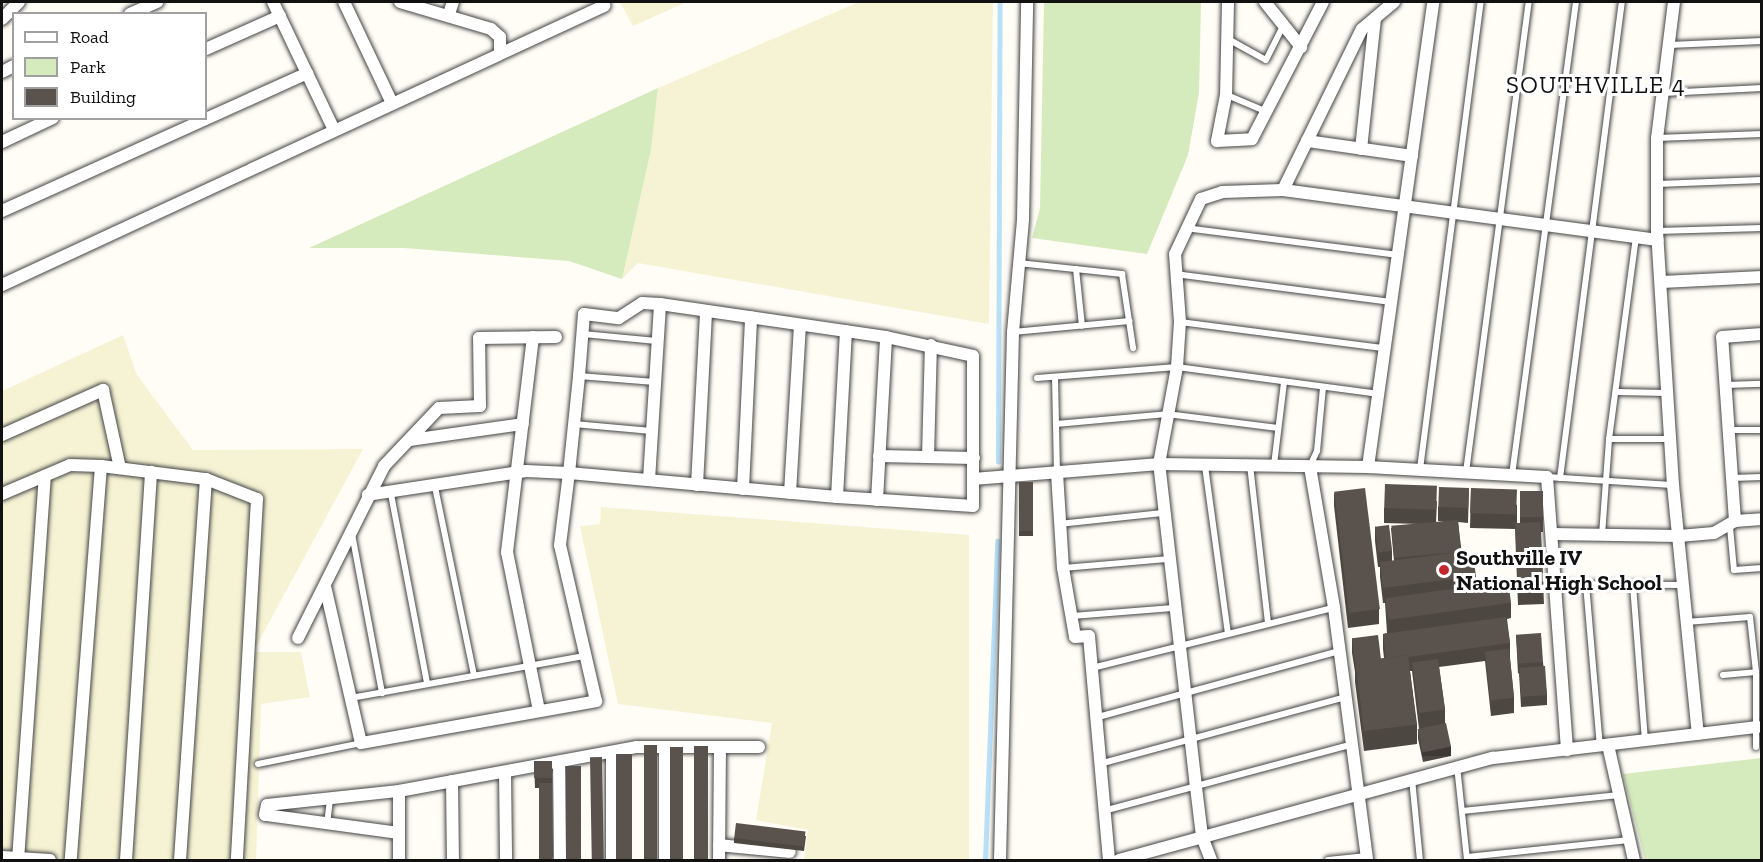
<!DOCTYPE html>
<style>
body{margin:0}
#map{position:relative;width:1763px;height:862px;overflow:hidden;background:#fffdf5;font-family:"Zilla Slab",serif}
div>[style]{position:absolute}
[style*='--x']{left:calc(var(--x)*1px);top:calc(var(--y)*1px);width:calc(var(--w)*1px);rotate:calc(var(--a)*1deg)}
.farmland>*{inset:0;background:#f6f3d4}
.green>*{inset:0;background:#d5ebbd}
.stream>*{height:4.5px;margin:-2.25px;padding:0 2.25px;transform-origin:2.25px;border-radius:2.25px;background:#b9e0f7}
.roads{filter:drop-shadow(0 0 2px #444) drop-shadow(0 0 2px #444)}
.service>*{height:6px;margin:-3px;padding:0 3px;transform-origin:3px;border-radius:3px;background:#fff}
.minor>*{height:12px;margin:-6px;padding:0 6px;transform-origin:6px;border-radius:6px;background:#fff}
.wall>*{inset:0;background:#4d4742;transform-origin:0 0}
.shaded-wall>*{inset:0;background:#3f3936;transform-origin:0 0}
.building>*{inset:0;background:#5a524d;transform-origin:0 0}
.dots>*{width:16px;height:16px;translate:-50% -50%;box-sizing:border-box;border:3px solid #fff;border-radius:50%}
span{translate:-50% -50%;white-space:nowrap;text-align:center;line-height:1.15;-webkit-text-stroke:6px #fff;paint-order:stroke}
.poi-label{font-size:22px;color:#111;font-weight:700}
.left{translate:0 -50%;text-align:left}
.neighbourhood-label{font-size:24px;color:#111;letter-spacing:1.5px}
.frame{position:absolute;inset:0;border:3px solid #111;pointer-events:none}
.legend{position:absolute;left:12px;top:12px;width:195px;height:108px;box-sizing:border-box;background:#fff;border:2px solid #a0a0a0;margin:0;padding:8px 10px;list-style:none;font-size:18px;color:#111}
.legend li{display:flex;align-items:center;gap:12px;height:30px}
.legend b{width:30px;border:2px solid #a0a0a0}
</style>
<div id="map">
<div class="farmland">
<div style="clip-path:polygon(620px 2px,687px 2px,633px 26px)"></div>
<div style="clip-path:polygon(859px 2px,993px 2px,989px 324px,638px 263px,622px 279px,651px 150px,658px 88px)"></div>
<div style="clip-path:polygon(123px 335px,137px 375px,193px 450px,363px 449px,253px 652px,301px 652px,310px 697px,261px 704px,256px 860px,2px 860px,2px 391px)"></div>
<div style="clip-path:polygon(601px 507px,969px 535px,969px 860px,804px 860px,808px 830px,756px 820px,772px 723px,618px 704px,580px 526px,600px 524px)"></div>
</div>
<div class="green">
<div style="clip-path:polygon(1044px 2px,1201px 2px,1199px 93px,1188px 155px,1147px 254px,1032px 238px,1040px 208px)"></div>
<div style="clip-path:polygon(658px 88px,651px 150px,622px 279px,569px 261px,404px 248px,309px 248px)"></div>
<div style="clip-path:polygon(1761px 758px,1761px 860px,1645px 860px,1623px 774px)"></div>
</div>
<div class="stream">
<div style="--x:998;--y:462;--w:460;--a:-89.8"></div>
<div style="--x:985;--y:860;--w:319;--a:-87.8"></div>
</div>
<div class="roads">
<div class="service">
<div style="--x:1228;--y:39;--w:43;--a:28.9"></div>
<div style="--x:1266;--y:60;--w:40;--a:-63.4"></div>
<div style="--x:1669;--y:45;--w:93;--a:-2.5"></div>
<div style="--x:1663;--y:93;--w:99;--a:-2.9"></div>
<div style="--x:1227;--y:95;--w:43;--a:23"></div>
<div style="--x:1657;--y:138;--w:105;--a:-2.2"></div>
<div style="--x:1657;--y:184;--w:105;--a:-2.2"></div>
<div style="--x:1185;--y:228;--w:215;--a:7.2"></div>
<div style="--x:1657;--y:231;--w:105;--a:-1.6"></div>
<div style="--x:1018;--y:263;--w:105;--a:6"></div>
<div style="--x:1122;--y:274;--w:75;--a:81.5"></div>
<div style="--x:1076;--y:269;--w:57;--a:84"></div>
<div style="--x:1175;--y:274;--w:218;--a:7.4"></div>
<div style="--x:1180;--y:322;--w:206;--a:7.3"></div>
<div style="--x:1013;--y:332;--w:117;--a:-5.4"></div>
<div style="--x:583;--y:334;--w:74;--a:5.4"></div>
<div style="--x:579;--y:376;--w:76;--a:4.5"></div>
<div style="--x:1055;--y:377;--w:95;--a:88.8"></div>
<div style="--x:1037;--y:378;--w:140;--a:-4.5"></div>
<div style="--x:1177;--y:367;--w:204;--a:7.6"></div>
<div style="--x:1726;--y:385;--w:36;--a:-2"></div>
<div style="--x:1618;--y:392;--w:48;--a:1.2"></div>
<div style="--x:574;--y:424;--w:78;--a:5.1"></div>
<div style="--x:1056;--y:424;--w:111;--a:-5.1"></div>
<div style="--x:1167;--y:414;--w:112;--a:7.2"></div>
<div style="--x:1729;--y:430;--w:33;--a:0"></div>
<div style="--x:1609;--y:439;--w:61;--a:0"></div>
<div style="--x:1250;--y:465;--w:160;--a:83.5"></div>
<div style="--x:1274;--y:465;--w:84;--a:-83.1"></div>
<div style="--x:1205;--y:466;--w:169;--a:82.2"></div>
<div style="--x:1310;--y:466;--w:17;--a:-65"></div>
<div style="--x:1317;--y:451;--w:64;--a:-84.6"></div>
<div style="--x:1420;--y:469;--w:471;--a:-82.6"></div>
<div style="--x:1466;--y:472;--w:474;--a:-82.4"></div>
<div style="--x:1512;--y:475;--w:477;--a:-82.3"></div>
<div style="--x:1547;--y:477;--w:125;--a:3.7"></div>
<div style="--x:1560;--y:478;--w:480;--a:-82.6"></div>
<div style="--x:1732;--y:478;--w:30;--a:-2"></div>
<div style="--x:435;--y:487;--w:192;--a:78.3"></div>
<div style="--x:391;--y:494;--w:192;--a:79.2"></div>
<div style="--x:1059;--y:524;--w:104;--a:-6.1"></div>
<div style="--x:1730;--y:527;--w:43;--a:84.7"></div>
<div style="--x:1734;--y:570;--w:28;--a:-4"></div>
<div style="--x:352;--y:534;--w:162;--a:79.3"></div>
<div style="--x:1602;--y:535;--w:96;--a:-85.8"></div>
<div style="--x:1609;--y:439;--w:204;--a:-82.4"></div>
<div style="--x:1063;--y:568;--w:104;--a:-4.9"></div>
<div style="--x:1557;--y:584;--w:124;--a:0.5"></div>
<div style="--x:1586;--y:584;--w:163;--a:85.1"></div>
<div style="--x:1633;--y:585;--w:155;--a:85.6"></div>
<div style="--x:1072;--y:616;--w:101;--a:-4.5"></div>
<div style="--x:1686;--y:622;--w:64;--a:-4.5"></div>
<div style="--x:1750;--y:617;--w:55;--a:83.8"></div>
<div style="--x:1756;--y:672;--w:75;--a:90"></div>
<div style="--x:1092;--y:668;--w:248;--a:-14"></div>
<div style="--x:1723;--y:675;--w:33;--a:-5"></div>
<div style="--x:351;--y:698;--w:238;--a:-10.2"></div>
<div style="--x:1098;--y:717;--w:251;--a:-15.3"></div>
<div style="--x:1103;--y:763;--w:252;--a:-15.2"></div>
<div style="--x:258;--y:764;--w:105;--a:-11.5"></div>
<div style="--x:1457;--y:766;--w:95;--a:83.9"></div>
<div style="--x:1412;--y:779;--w:81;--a:84.4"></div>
<div style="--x:1107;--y:810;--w:255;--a:-15"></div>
<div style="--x:1462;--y:811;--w:158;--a:-5.8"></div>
<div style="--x:327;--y:824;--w:25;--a:-83"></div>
<div style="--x:1467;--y:857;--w:163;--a:-6"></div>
<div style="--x:1328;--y:860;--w:39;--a:-6"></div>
</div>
<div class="minor">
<div style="--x:273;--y:2;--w:142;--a:64.5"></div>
<div style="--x:344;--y:2;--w:112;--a:64.6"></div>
<div style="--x:400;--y:2;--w:95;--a:16.5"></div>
<div style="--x:491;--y:29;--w:12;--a:42"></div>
<div style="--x:500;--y:37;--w:14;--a:90"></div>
<div style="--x:1228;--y:2;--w:93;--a:91.2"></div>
<div style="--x:1226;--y:95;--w:47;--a:101.1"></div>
<div style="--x:1217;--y:141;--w:35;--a:-3"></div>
<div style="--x:1252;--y:139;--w:154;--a:-62.6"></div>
<div style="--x:1265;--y:2;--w:58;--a:51.3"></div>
<div style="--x:1674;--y:2;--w:137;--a:97.1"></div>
<div style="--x:1657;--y:138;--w:93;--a:90"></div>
<div style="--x:1657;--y:231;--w:255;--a:86.4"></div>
<div style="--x:1673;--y:485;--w:250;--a:84.3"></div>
<div style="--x:130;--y:14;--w:30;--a:-24"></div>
<div style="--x:449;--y:14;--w:13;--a:-72"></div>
<div style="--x:2;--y:19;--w:24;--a:-45"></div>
<div style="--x:206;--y:49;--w:81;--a:-24"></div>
<div style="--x:2;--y:72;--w:13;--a:-27"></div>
<div style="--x:1307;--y:141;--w:106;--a:8.1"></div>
<div style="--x:2;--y:142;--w:56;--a:-25.2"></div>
<div style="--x:1361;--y:149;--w:131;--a:-83.9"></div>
<div style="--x:1283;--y:190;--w:179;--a:-63.9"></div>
<div style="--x:1362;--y:29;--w:42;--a:-40.2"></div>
<div style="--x:2;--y:211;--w:335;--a:-24.3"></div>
<div style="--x:1662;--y:282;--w:100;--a:-2.9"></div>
<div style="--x:2;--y:285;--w:664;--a:-24.87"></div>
<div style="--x:533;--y:337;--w:217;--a:96.9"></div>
<div style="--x:507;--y:552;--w:162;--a:78.6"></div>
<div style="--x:2;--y:435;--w:111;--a:-24"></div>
<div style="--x:103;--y:390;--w:80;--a:77.7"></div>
<div style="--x:410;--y:440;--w:114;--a:-8.1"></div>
<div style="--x:879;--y:456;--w:95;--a:1.2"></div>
<div style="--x:928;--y:457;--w:112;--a:-88.5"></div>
<div style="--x:101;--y:466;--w:106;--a:7.1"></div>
<div style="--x:206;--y:479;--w:55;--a:21.4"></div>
<div style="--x:257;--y:499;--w:362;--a:93.2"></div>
<div style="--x:1310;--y:467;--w:143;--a:80.3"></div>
<div style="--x:1334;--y:608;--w:254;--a:82.5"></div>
<div style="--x:1368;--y:467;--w:470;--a:-82"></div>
<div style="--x:1057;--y:473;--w:95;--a:86.4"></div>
<div style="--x:1063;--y:568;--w:70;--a:80.1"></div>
<div style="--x:1075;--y:637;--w:14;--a:-4"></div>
<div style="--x:1089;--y:636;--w:225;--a:84.9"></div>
<div style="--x:973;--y:479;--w:187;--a:-4.6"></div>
<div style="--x:1159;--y:464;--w:209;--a:0.8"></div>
<div style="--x:1368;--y:467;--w:179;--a:3.2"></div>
<div style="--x:1547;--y:477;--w:274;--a:85.8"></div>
<div style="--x:649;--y:480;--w:176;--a:-86.4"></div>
<div style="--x:697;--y:485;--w:174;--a:-87"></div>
<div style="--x:743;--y:489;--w:172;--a:-87.3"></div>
<div style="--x:790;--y:493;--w:168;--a:-86.6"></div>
<div style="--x:2;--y:494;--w:74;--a:-23.1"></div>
<div style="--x:70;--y:465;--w:31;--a:2"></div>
<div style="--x:101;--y:466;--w:395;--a:94.4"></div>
<div style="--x:837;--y:497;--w:166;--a:-86.9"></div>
<div style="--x:877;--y:500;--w:163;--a:-86.8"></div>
<div style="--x:1735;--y:521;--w:184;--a:-94"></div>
<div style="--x:1722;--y:337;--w:40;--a:-4.3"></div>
<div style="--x:1552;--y:534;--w:127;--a:0.9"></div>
<div style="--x:1679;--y:536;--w:35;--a:-5"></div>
<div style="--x:1714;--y:533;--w:24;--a:-30"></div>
<div style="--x:1735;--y:521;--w:27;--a:-4"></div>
<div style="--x:325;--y:586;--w:161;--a:77.1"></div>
<div style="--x:361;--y:743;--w:239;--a:-10.1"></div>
<div style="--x:596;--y:701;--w:160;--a:-103"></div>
<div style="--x:560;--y:545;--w:73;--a:-82.9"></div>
<div style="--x:569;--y:473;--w:98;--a:-84.1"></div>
<div style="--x:579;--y:376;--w:62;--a:-85.4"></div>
<div style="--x:584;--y:314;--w:35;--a:7"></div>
<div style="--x:619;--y:318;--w:27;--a:-33"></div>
<div style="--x:642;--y:303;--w:18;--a:3"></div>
<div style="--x:660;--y:304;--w:228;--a:8.3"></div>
<div style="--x:886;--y:337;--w:89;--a:12.3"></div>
<div style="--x:973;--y:356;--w:150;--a:90"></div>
<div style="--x:973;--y:506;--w:136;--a:-176.2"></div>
<div style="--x:837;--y:497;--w:269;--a:-174.9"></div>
<div style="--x:569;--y:473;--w:43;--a:-177.3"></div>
<div style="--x:526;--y:471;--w:160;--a:171.4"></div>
<div style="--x:298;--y:638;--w:192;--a:-63.4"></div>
<div style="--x:384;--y:466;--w:80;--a:-46.5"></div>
<div style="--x:439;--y:408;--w:41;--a:-2.8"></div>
<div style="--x:480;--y:406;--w:68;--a:-90.8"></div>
<div style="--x:479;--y:338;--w:77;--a:-0.7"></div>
<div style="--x:1608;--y:745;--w:118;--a:77.3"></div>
<div style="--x:612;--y:752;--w:108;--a:90"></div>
<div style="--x:559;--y:762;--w:98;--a:89.4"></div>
<div style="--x:505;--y:772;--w:88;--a:89.3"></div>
<div style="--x:452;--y:781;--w:79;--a:89.3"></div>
<div style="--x:399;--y:833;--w:135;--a:-172.3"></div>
<div style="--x:265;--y:815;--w:10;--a:-79"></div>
<div style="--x:267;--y:805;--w:133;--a:-6.1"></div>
<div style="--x:399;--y:791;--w:242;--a:-10.5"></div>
<div style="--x:637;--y:747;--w:122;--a:0"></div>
<div style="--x:719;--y:845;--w:71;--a:5.6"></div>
<div style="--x:2;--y:857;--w:48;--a:3.6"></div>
<div style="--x:18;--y:860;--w:385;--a:-86"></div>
<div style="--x:126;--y:860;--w:389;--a:-86.3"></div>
<div style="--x:180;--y:860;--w:382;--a:-86.1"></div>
<div style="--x:399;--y:860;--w:69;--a:-90"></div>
<div style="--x:665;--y:860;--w:113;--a:-90"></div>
<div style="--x:719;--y:860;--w:113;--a:-89.5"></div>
<div style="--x:1000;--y:860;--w:528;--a:-88.59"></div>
<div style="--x:1013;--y:332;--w:113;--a:-84.9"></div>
<div style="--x:1023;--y:219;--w:217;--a:-88.9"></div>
<div style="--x:1119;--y:860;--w:388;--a:-15.3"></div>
<div style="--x:1493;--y:758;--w:267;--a:-6.7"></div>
<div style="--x:1211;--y:860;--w:26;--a:-111"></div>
<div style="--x:1202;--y:836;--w:49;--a:-97"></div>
<div style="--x:1196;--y:787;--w:325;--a:-96.5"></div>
<div style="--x:1159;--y:464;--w:99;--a:-79.5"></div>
<div style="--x:1177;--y:367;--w:45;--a:-86.2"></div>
<div style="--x:1180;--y:322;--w:68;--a:-94.2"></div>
<div style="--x:1175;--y:254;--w:61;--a:-64.7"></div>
<div style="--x:1201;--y:199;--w:22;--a:-18"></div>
<div style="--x:1222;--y:192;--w:61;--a:-1.9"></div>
<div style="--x:1283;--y:190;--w:378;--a:7.6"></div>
</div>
</div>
<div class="wall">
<div style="left:1019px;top:482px;width:14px;height:54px"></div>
<div style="clip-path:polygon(1469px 488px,1468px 523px,1458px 522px,1463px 563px,1476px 576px,1476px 585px,1511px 603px,1511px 618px,1507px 619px,1510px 643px,1510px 658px,1514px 698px,1514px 713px,1491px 716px,1485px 661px,1439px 667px,1445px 710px,1445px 723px,1451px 756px,1423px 762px,1418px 739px,1418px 729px,1419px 729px,1412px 671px,1410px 671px,1417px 724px,1417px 744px,1364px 751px,1355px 682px,1355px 672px,1352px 653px,1352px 638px,1381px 659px,1384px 658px,1383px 649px,1383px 634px,1387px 633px,1385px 603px,1383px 603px,1380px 577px,1380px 567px,1378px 567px,1375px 541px,1375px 526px,1392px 551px,1392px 561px,1394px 561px,1391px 528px,1419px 524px,1384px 523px,1384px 508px,1437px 501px,1436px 523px,1445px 522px,1438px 521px,1438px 507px)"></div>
<div style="clip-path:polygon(1471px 488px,1517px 505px,1517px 523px,1520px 523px,1520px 491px,1543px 491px,1543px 532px,1541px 532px,1544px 604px,1518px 605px,1515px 529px,1470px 528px)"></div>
<div style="clip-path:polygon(1334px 492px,1379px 609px,1379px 624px,1348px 628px,1334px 506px)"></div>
<div style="clip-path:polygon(1516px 635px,1543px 662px,1547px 695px,1547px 705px,1521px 707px,1519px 673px,1518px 674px)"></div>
<div style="clip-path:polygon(534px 761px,552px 761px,553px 861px,539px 788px,535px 788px)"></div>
<div style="clip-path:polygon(806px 836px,804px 851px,734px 843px,734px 838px)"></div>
</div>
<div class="shaded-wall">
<div style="left:1451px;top:746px;width:10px;height:29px;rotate:90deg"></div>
</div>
<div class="building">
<div style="left:1019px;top:482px;width:14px;height:49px"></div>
<div style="left:1385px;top:484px;width:52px;height:24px;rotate:2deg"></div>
<div style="left:1439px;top:487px;width:30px;height:20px;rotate:2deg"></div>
<div style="left:1365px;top:488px;width:122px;height:31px;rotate:83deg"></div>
<div style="left:1471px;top:488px;width:46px;height:25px;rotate:2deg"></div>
<div style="left:1520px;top:491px;width:23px;height:26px"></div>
<div style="left:1458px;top:520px;width:32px;height:67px;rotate:85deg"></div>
<div style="left:1540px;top:522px;width:67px;height:25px;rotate:87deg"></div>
<div style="left:1389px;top:525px;width:26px;height:14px;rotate:83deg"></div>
<div style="clip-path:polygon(1462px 552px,1463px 563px,1474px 562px,1476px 576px,1383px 588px,1380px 562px)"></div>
<div style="left:1508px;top:581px;width:22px;height:124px;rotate:82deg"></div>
<div style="clip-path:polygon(1506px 617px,1510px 643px,1408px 657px,1408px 655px,1386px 658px,1383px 634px)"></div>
<div style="left:1541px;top:633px;width:29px;height:25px;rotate:86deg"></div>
<div style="left:1378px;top:635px;width:24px;height:26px;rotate:83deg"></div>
<div style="left:1509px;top:649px;width:49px;height:24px;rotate:84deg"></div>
<div style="left:1408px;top:655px;width:70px;height:53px;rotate:83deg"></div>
<div style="left:1438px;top:659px;width:51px;height:26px;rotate:82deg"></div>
<div style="left:1545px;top:666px;width:29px;height:26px;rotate:86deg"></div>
<div style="left:1446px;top:723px;width:24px;height:29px;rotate:78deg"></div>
<div style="left:644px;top:745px;width:13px;height:116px"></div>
<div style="left:694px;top:746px;width:14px;height:115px"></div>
<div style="left:670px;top:747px;width:13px;height:114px"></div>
<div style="left:616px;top:754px;width:16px;height:107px"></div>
<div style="left:602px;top:757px;width:104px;height:12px;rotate:89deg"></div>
<div style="left:534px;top:761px;width:18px;height:17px"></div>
<div style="left:566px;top:766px;width:15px;height:95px"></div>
<div style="left:539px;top:783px;width:13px;height:78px"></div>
<div style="left:736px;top:823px;width:70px;height:15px;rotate:7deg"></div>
</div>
<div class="dots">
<div style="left:1444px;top:570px;background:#c4262e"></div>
</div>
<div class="poi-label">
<span class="left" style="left:1456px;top:570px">Southville IV<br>National High School</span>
</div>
<div class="neighbourhood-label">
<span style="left:1596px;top:85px">SOUTHVILLE 4</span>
</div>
<div class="frame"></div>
<ul class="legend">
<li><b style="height:8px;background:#fff"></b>Road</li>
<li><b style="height:16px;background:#d5ebbd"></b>Park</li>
<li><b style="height:16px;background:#5a524d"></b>Building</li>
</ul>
</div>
